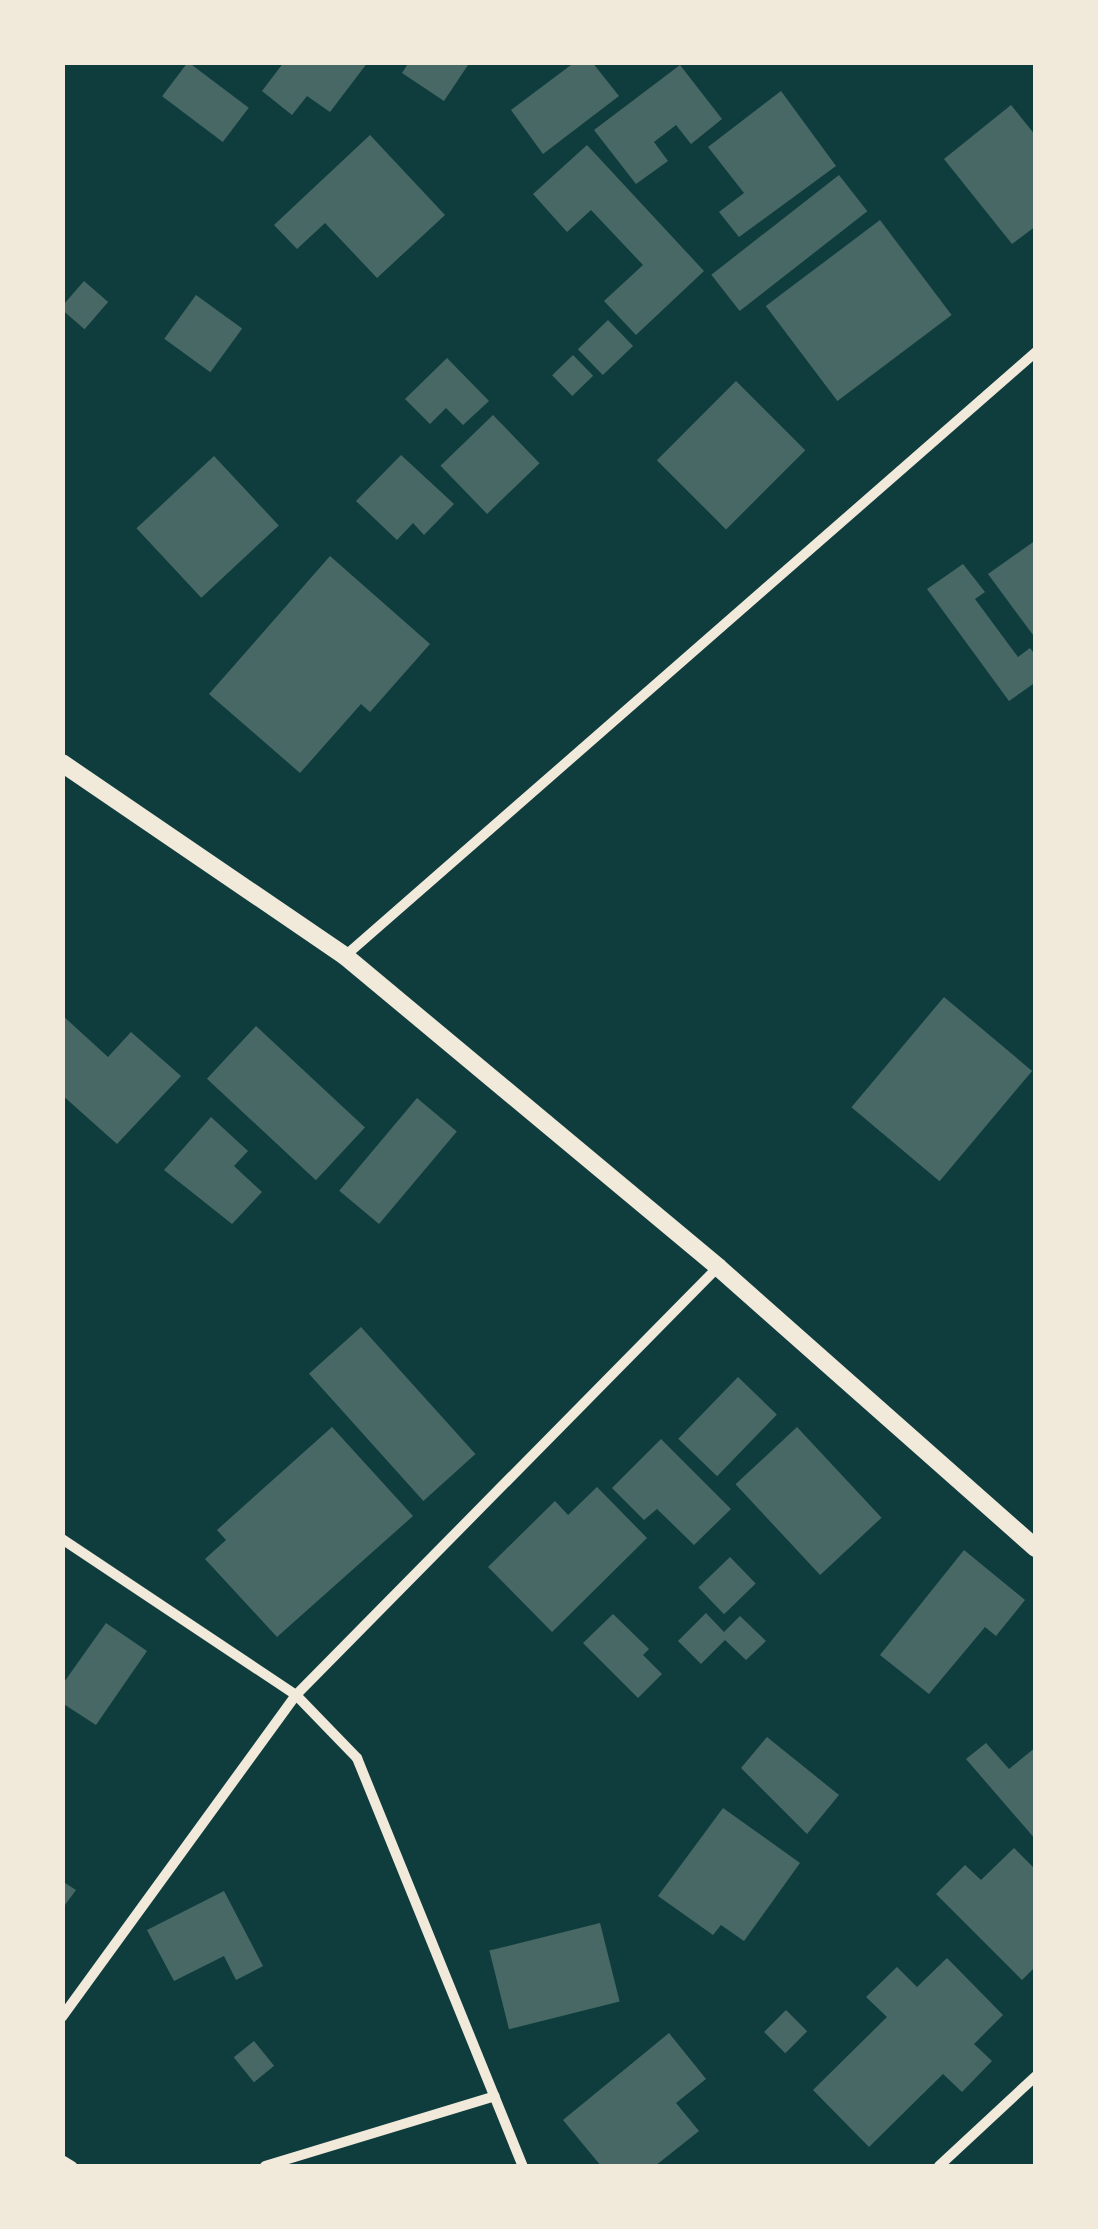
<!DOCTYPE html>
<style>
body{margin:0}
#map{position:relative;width:1098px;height:2229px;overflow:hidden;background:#0f3d3e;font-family:"PT Sans Narrow",sans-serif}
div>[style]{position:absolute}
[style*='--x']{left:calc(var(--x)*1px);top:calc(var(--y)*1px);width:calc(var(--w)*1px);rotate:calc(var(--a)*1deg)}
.building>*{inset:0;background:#486865;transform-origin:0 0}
.minor>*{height:10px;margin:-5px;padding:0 5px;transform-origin:5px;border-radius:5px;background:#f1e9da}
.tertiary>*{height:18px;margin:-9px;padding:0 9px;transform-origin:9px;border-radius:9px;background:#f1e9da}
span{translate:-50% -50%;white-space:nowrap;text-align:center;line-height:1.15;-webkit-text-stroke:10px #f1e9da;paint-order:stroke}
.frame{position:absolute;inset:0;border:65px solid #f1e9da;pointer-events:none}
</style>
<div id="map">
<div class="building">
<div style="left:188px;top:62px;width:76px;height:43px;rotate:37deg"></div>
<div style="clip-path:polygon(284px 62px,368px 62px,330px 112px,307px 96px,292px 115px,262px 91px)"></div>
<div style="clip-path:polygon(409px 62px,470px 62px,444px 101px,402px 73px)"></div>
<div style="clip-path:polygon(575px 62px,592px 62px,619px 96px,543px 154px,511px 110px)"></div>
<div style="clip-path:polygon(680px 65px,722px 119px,691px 144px,676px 125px,654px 142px,668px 161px,636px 184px,594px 130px)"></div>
<div style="clip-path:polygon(781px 91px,836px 166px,739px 237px,719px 212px,744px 193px,708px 147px)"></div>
<div style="clip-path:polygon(1011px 105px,1036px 136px,1036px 226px,1012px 244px,944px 159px)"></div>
<div style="clip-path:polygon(370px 135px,445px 215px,377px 278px,325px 223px,297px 249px,274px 225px)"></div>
<div style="clip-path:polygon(587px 145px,704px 271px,636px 335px,604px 301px,643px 265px,591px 210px,567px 232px,533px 194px)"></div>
<div style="left:839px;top:175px;width:46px;height:162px;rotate:52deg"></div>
<div style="left:880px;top:220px;width:119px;height:143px;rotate:53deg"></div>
<div style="left:84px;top:281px;width:32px;height:36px;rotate:41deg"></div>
<div style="left:196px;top:295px;width:57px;height:54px;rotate:36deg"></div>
<div style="left:608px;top:320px;width:36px;height:42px;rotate:46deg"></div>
<div style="left:573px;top:355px;width:29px;height:29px;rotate:46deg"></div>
<div style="clip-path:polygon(447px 358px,489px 401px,463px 425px,446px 408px,430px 424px,405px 399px)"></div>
<div style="left:736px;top:381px;width:98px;height:112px;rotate:45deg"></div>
<div style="left:493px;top:415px;width:67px;height:73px;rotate:46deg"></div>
<div style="clip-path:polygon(401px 455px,454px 504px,424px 535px,413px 523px,397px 540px,356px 501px)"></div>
<div style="left:214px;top:456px;width:95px;height:106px;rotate:47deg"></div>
<div style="clip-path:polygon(1036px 540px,1036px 639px,988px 574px)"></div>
<div style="clip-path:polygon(330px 556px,430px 644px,370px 712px,361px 704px,300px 773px,209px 694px)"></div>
<div style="clip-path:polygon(963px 564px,985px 592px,975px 599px,1018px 657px,1030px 648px,1036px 656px,1036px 682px,1009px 701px,927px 589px)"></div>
<div style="left:944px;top:997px;width:115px;height:144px;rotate:40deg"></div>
<div style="clip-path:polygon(62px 1015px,108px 1057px,131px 1032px,181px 1076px,117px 1144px,62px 1095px)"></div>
<div style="left:256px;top:1026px;width:149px;height:72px;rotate:43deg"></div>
<div style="left:417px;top:1098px;width:52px;height:121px;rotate:40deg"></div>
<div style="clip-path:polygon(211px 1117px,248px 1151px,234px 1166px,262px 1192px,232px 1224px,164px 1170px)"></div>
<div style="left:361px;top:1327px;width:171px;height:70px;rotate:48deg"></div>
<div style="left:738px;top:1377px;width:54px;height:86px;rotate:44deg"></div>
<div style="clip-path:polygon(332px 1427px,413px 1516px,277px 1637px,205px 1559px,226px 1540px,217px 1530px)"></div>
<div style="left:797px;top:1427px;width:124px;height:84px;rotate:47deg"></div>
<div style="clip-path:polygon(661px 1439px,731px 1509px,694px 1545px,657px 1509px,644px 1520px,612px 1488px)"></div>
<div style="clip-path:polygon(597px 1487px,647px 1538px,552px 1632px,488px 1567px,555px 1501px,568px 1515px)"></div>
<div style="clip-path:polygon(964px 1550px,1025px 1600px,996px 1636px,985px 1627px,929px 1694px,880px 1655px)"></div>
<div style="left:730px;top:1557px;width:37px;height:44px;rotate:46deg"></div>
<div style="clip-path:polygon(706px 1613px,724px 1632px,740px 1616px,766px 1641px,746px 1660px,725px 1640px,701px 1664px,678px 1641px)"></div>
<div style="clip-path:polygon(613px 1614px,649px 1649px,643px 1655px,662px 1674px,638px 1698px,583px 1643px)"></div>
<div style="clip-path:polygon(106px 1623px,147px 1651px,96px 1725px,62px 1703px,62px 1685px)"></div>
<div style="clip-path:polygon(767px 1737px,839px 1795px,807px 1834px,741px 1768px)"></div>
<div style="clip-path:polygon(986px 1743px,1009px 1769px,1036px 1747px,1036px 1840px,966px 1759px)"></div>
<div style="clip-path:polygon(723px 1808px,800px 1863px,744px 1941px,721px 1925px,713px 1935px,658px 1896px)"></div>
<div style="clip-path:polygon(1014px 1848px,1036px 1870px,1036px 1966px,1022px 1980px,936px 1894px,965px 1865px,981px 1880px)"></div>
<div style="clip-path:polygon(62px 1881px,76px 1890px,62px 1909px)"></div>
<div style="clip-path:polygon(224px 1891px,263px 1966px,236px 1980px,224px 1956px,174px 1981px,147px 1930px)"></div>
<div style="left:600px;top:1923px;width:81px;height:114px;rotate:76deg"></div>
<div style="clip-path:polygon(947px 1958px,1003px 2015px,974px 2044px,992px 2061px,962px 2092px,943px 2074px,869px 2147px,813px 2090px,887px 2017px,866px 1997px,897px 1967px,917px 1987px)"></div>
<div style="left:786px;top:2010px;width:30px;height:31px;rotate:45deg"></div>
<div style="clip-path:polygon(669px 2033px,706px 2079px,676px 2103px,699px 2131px,655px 2166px,601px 2166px,563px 2120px)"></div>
<div style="left:254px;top:2041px;width:32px;height:26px;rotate:51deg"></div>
</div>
<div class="minor">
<div style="--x:345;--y:956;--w:918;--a:-41.16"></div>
<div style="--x:62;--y:1539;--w:281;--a:33.7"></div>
<div style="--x:296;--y:1695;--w:88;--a:45.9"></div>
<div style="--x:357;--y:1758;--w:440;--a:67.9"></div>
<div style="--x:62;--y:2017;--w:398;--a:-54"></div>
<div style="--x:296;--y:1695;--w:601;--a:-45.4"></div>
<div style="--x:62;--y:2160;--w:12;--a:31"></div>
<div style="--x:265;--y:2166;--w:240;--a:-16.9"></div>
<div style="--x:939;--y:2166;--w:132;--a:-42.9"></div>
</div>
<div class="tertiary">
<div style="--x:62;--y:763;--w:343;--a:34.3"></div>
<div style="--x:345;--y:956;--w:486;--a:39.8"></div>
<div style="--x:718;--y:1267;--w:424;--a:41.5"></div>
</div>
<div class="frame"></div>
</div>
